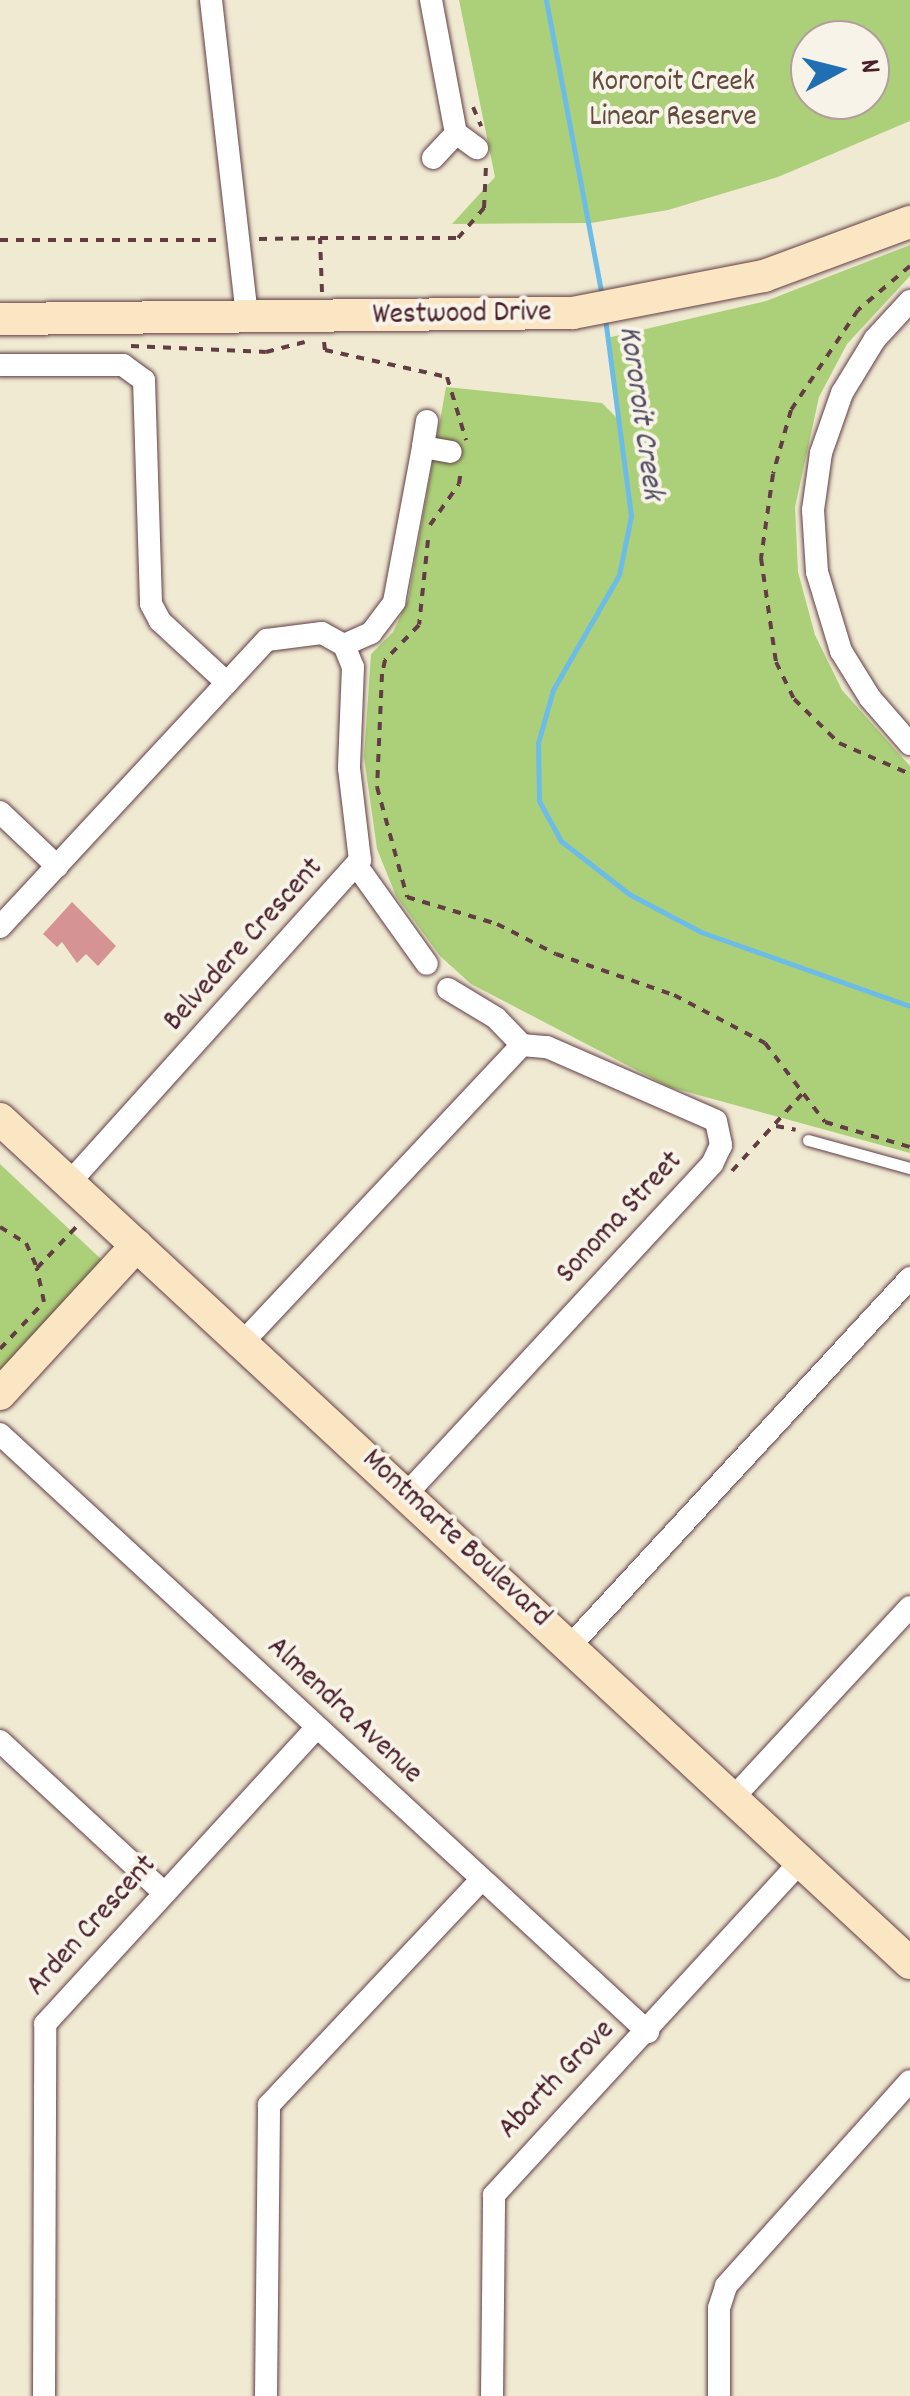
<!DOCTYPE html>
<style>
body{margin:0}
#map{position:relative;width:910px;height:2396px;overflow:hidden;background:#f0ead3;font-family:Dekko,sans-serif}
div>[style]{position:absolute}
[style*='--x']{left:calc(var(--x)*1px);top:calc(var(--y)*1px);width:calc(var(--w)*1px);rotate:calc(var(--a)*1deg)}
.green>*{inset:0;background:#acd079}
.stream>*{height:5px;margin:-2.5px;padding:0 2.5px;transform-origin:2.5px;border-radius:2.5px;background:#6dbce7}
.building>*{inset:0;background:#d59493}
.path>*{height:4px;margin-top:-2px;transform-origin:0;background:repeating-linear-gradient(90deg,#633d44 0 8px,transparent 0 16px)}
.roads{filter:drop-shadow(0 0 2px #633d44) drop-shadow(0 0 2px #633d44)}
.lane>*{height:11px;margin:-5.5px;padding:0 5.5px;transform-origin:5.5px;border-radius:5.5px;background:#fff}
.street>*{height:22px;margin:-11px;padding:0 11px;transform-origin:11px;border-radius:11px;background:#fff}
.secondary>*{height:32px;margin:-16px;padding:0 16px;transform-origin:16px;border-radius:16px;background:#fbe6c4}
span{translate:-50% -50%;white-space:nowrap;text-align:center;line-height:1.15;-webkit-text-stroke:8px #f7f3e8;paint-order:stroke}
.park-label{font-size:30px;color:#624b3e}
.street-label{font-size:30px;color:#4a1f2b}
.water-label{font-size:32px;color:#544e63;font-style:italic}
.north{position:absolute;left:790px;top:20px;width:100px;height:100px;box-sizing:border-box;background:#f7f3e8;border:2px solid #b29e9c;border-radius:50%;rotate:83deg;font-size:28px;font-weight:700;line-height:40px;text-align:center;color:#4a1f2b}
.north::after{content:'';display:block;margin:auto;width:35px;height:45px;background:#1f6fb2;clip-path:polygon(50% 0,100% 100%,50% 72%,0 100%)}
</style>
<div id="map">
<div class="green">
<div style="clip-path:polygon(evenodd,459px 0,910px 0,910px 121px,778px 177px,668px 210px,591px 223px,452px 224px,495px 177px,459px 0,810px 40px,870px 40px,870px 100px,810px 100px,810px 40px)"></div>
<div style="clip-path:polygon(910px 245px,910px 276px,847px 344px,819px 397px,795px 507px,798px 572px,815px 635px,842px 690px,910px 766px,910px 1153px,669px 1087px,471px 984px,440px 956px,396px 896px,377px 849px,364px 757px,371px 654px,393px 632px,408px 600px,446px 387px,602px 403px,619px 420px,607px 338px,766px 301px)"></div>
<div style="clip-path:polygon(0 1164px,102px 1260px,0 1371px)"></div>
</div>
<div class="stream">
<div style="--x:546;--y:0;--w:302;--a:79.3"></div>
<div style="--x:605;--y:318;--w:200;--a:82.5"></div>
<div style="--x:631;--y:516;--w:60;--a:101.5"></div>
<div style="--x:619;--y:575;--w:133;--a:119.9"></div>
<div style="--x:553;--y:690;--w:55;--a:105.8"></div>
<div style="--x:538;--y:743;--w:58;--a:89"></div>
<div style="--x:539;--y:801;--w:46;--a:61.2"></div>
<div style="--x:561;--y:841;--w:86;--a:37.9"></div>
<div style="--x:629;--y:894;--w:81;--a:27.8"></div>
<div style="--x:701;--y:932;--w:222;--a:19.5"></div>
</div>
<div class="building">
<div style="clip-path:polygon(72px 902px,116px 946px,98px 966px,86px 954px,77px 963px,62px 942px,57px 947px,43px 934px)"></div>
</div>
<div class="path">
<div style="--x:473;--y:107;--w:21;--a:67"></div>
<div style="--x:259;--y:239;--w:61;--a:-0.9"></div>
<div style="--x:0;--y:240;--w:220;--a:0"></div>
<div style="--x:910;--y:266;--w:68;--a:139.8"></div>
<div style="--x:858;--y:310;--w:120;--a:123.8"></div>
<div style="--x:791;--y:410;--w:66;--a:105.7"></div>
<div style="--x:773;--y:474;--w:85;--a:98.1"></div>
<div style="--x:761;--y:558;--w:105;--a:81.8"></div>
<div style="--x:776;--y:662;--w:41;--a:64.1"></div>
<div style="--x:794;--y:699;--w:63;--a:44.4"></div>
<div style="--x:839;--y:743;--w:77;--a:23.6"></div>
<div style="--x:322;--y:292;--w:54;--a:-92.1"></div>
<div style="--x:320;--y:238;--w:138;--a:0"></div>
<div style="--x:458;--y:238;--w:40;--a:-49"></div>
<div style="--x:484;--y:208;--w:43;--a:-87.3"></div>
<div style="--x:324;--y:342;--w:8;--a:83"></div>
<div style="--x:325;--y:350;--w:125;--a:12.5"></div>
<div style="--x:447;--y:377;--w:66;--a:73.2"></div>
<div style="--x:131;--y:346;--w:135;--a:2.5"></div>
<div style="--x:266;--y:352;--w:40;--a:-14.4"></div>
<div style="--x:430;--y:525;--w:50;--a:-54.7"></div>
<div style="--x:459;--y:484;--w:15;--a:-82"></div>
<div style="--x:428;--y:540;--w:85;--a:96"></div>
<div style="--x:419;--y:625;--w:49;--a:134.2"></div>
<div style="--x:385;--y:660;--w:14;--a:102"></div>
<div style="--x:382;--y:674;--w:113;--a:92.5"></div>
<div style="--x:377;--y:787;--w:114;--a:74.7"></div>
<div style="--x:407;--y:897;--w:94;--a:16.7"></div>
<div style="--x:497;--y:924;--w:66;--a:27"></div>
<div style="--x:556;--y:954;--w:125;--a:19.2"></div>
<div style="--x:674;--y:995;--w:103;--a:27.8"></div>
<div style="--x:765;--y:1043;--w:99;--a:52.8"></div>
<div style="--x:825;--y:1122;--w:89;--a:16.4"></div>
<div style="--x:776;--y:1126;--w:20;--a:11"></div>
<div style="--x:732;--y:1171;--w:105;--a:-47.7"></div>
<div style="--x:0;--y:1227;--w:31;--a:32"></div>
<div style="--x:26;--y:1243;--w:27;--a:66"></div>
<div style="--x:0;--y:1349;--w:64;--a:-46.9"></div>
<div style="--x:44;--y:1302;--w:35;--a:-102"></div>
<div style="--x:37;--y:1268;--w:61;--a:-46.3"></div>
</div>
<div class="roads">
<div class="lane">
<div style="--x:808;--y:1140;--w:106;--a:15.4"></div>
</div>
<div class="street">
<div style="--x:211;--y:0;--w:320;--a:83.5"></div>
<div style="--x:431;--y:0;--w:135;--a:79.4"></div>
<div style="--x:433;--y:158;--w:34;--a:-47"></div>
<div style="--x:456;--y:133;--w:26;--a:36"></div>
<div style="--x:910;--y:301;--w:52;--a:132.6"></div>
<div style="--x:875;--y:339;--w:63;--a:121.4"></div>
<div style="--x:842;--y:393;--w:64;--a:109.3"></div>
<div style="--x:821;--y:453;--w:58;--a:98"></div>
<div style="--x:813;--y:510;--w:62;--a:86.3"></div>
<div style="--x:817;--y:572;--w:83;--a:73.1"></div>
<div style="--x:841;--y:651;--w:55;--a:58.3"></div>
<div style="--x:870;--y:698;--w:61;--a:49"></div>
<div style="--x:0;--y:365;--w:123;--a:0"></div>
<div style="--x:123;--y:365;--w:26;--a:36"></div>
<div style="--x:144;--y:380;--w:224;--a:88.2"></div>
<div style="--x:151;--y:604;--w:19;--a:62"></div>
<div style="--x:160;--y:621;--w:91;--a:42.8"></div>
<div style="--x:427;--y:421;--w:26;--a:99"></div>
<div style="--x:423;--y:447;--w:28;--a:10"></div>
<div style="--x:344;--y:645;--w:30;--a:-24"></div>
<div style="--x:371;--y:633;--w:39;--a:-53"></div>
<div style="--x:394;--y:602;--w:158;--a:-79.4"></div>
<div style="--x:0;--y:812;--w:79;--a:43.5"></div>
<div style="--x:357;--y:866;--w:120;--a:54.5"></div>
<div style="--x:0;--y:927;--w:392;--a:-47.1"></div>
<div style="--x:267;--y:640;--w:55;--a:-7.3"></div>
<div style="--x:322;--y:633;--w:25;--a:29"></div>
<div style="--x:344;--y:645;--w:24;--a:68"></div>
<div style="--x:353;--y:667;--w:101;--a:92.3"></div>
<div style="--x:349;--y:768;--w:93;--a:83.2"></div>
<div style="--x:360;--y:860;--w:435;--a:132"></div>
<div style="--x:448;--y:989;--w:56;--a:31.1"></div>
<div style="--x:496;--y:1018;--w:37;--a:46"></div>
<div style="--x:242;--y:1343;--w:409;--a:-46.8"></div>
<div style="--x:522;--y:1045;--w:25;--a:5"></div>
<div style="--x:547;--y:1047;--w:184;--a:23.6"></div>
<div style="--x:716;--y:1121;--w:25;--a:78"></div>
<div style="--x:721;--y:1145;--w:21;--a:115"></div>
<div style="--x:712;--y:1164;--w:450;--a:132.8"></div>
<div style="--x:0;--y:1434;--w:882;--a:42.7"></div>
<div style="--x:570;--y:1646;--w:501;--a:-47.26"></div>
<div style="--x:0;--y:1741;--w:224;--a:42.8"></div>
<div style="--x:733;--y:1798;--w:260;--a:-47.2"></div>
<div style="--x:44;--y:2396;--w:372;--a:-89.8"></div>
<div style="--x:45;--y:2024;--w:401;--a:-47.5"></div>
<div style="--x:266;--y:2396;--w:291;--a:-89.4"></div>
<div style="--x:269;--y:2105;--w:309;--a:-46.7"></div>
<div style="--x:492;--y:2396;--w:201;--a:-89.4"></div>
<div style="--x:494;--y:2195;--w:454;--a:-47.4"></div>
<div style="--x:719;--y:2396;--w:88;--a:-90"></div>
<div style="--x:719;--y:2308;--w:23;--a:-72"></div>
<div style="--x:726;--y:2286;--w:275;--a:-48.1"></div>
</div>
<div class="secondary">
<div style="--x:0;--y:319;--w:573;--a:-0.6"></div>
<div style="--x:573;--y:313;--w:195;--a:-11"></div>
<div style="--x:764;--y:276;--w:156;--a:-20.3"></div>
<div style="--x:0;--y:1119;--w:1241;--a:42.85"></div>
<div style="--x:0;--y:1394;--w:202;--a:-47.4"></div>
</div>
</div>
<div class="park-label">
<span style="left:673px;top:101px">Kororoit Creek<br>Linear Reserve</span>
</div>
<div class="street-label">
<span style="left:462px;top:316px;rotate:-1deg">Westwood Drive</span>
<span style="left:245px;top:946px;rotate:-48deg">Belvedere Crescent</span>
<span style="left:621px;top:1219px;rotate:-47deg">Sonoma Street</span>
<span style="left:455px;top:1540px;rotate:43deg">Montmarte Boulevard</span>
<span style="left:343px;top:1712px;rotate:43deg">Almendra Avenue</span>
<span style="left:93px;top:1927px;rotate:-48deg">Arden Crescent</span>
<span style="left:558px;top:2081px;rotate:-46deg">Abarth Grove</span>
</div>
<div class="water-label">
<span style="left:639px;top:413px;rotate:82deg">Kororoit Creek</span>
</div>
<div class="north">N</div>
</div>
